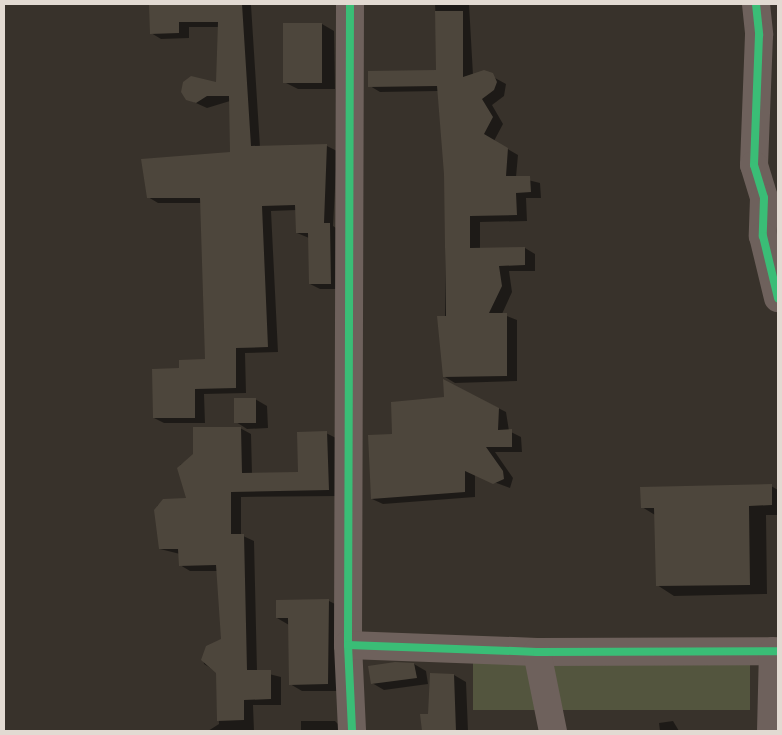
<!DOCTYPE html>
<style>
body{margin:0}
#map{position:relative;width:782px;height:735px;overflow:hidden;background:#38322b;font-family:"Public Sans",sans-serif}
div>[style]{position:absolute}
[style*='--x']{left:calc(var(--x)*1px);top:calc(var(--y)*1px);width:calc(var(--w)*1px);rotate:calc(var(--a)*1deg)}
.green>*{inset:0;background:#53553e;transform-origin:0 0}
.shadow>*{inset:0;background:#0007}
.building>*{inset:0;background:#4d463c;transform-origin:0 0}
.minor>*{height:28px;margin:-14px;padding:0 14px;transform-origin:14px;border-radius:14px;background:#6e615c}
.cycleway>*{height:8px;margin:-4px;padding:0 4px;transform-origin:4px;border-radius:4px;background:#3abd76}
span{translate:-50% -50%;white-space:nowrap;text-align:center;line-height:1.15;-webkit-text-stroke:5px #34281b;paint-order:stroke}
.frame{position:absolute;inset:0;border:5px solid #e2dad2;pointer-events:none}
</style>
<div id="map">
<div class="green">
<div style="left:473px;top:659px;width:277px;height:51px"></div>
</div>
<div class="shadow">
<div style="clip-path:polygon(151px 4px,251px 5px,260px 147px,327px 146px,337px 151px,333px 226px,339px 230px,340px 289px,320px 289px,310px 284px,309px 238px,297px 233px,297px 210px,271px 211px,278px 352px,245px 353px,246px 393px,204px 394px,205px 423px,164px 423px,154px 418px,181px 369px,207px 360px,201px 203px,158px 203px,148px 197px,232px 153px,230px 101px,207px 108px,187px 99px,217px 83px,219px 27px,189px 27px,189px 38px,161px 39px,151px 33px)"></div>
<div style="clip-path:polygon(435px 4px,469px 4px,473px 75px,484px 72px,506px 84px,504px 96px,492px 105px,503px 124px,494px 141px,518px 155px,516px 177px,540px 183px,541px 198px,526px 198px,527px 221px,480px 222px,480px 249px,525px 248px,535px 254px,535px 271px,509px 271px,512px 292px,502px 314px,517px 320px,517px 381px,455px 383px,445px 377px,445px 174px,438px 91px,380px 92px,370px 86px,438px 71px)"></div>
<div style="clip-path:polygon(322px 24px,334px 31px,335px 89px,298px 89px,286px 83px)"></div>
<div style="clip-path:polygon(445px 381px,506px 412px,509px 431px,521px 437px,522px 452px,495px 452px,513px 478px,510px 488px,475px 475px,475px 497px,383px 504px,372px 499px,393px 435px,445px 398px)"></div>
<div style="clip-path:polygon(255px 399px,267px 406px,268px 428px,247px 429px,236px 422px)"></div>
<div style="clip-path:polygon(240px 428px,251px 434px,252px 474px,299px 473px,326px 433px,336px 438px,339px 496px,241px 497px,241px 535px,254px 541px,257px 671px,281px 677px,281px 705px,253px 705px,254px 731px,208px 731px,219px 724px,217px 672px,204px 664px,203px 655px,222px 639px,218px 571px,190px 571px,180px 565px,180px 554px,160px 549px,157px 506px,164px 501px,188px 499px,180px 465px)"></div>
<div style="clip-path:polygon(771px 486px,778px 490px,778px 515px,766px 515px,767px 594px,674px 596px,657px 585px,655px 515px,642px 507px)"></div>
<div style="clip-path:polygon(329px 601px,341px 607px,339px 691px,302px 691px,290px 684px,289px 625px,277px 618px)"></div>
<div style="clip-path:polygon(414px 664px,426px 671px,428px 684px,384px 690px,372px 683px)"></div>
<div style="clip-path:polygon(454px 675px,466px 682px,468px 731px,423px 731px,422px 716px,429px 715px)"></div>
<div style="clip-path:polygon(301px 721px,335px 721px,345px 731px,301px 731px)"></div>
<div style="clip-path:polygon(673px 721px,679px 731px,660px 731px,659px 723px)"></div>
</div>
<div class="building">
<div style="clip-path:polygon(149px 4px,242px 4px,251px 146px,327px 144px,324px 223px,330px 223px,331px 284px,309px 284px,308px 233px,296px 233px,295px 205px,262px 206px,268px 347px,236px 348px,236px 388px,195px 389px,195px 418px,153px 418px,152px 369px,179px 368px,179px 360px,205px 359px,200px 198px,147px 198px,141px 159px,230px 152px,229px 96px,207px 96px,196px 103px,186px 100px,181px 92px,183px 82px,191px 76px,216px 82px,218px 22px,179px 22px,179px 33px,150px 34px)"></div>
<div style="clip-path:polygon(435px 11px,463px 11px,463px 77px,484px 70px,493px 73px,497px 82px,494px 90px,482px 99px,493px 117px,484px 134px,508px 148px,506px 176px,530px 176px,531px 192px,516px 193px,517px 215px,470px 216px,470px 248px,525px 247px,525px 265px,499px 266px,502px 286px,489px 313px,507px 313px,507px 376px,443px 377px,437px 316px,446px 316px,444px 174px,437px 86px,368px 87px,368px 71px,436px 70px)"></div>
<div style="left:283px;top:23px;width:39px;height:60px"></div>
<div style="clip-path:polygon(443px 379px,499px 408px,498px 430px,512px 429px,512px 447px,486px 447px,503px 471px,504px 479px,493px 484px,465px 471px,465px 492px,371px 499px,368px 435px,392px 434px,391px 402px,444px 397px)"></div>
<div style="left:234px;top:398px;width:22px;height:25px"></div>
<div style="clip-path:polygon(193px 427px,241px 427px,242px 473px,298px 472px,297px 432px,327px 431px,329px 490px,231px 492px,231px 534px,244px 534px,247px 670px,271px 670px,271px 699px,244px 700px,244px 720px,217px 721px,216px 673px,201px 660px,206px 646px,221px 639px,216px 565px,179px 566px,178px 549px,159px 549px,154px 510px,163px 499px,186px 498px,177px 468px,193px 454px)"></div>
<div style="clip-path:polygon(772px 484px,772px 505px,749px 506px,750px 585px,656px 586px,654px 508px,641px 508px,640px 487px)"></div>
<div style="clip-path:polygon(329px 599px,328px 684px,289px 685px,288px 618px,276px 618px,276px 600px)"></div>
<div style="clip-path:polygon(395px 662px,414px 663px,417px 678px,371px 684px,368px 666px)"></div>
<div style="clip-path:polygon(430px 673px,454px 674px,456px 731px,422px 731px,420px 714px,428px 714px)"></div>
</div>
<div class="minor">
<div style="--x:350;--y:4;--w:641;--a:90.18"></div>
<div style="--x:348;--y:645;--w:86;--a:87.3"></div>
<div style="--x:756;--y:4;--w:31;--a:84"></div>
<div style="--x:759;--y:35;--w:130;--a:92.2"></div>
<div style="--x:754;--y:165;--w:34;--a:73"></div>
<div style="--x:764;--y:198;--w:38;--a:92"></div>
<div style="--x:763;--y:236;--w:64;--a:76.4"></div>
<div style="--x:348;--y:645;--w:189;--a:2.1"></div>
<div style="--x:537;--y:652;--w:241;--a:-0.2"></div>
<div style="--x:537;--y:652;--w:81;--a:78.6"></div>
<div style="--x:771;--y:731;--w:80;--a:-88.6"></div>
</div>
<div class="cycleway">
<div style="--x:350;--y:4;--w:641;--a:90.18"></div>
<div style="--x:348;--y:645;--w:86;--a:87.3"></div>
<div style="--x:756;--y:4;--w:31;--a:84"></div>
<div style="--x:759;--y:35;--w:130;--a:92.2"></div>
<div style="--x:754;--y:165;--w:34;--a:73"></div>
<div style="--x:764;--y:198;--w:38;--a:92"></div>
<div style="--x:763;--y:236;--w:64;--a:76.4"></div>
<div style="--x:348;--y:645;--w:189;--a:2.1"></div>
<div style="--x:537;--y:652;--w:241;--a:-0.2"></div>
</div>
<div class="frame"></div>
</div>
